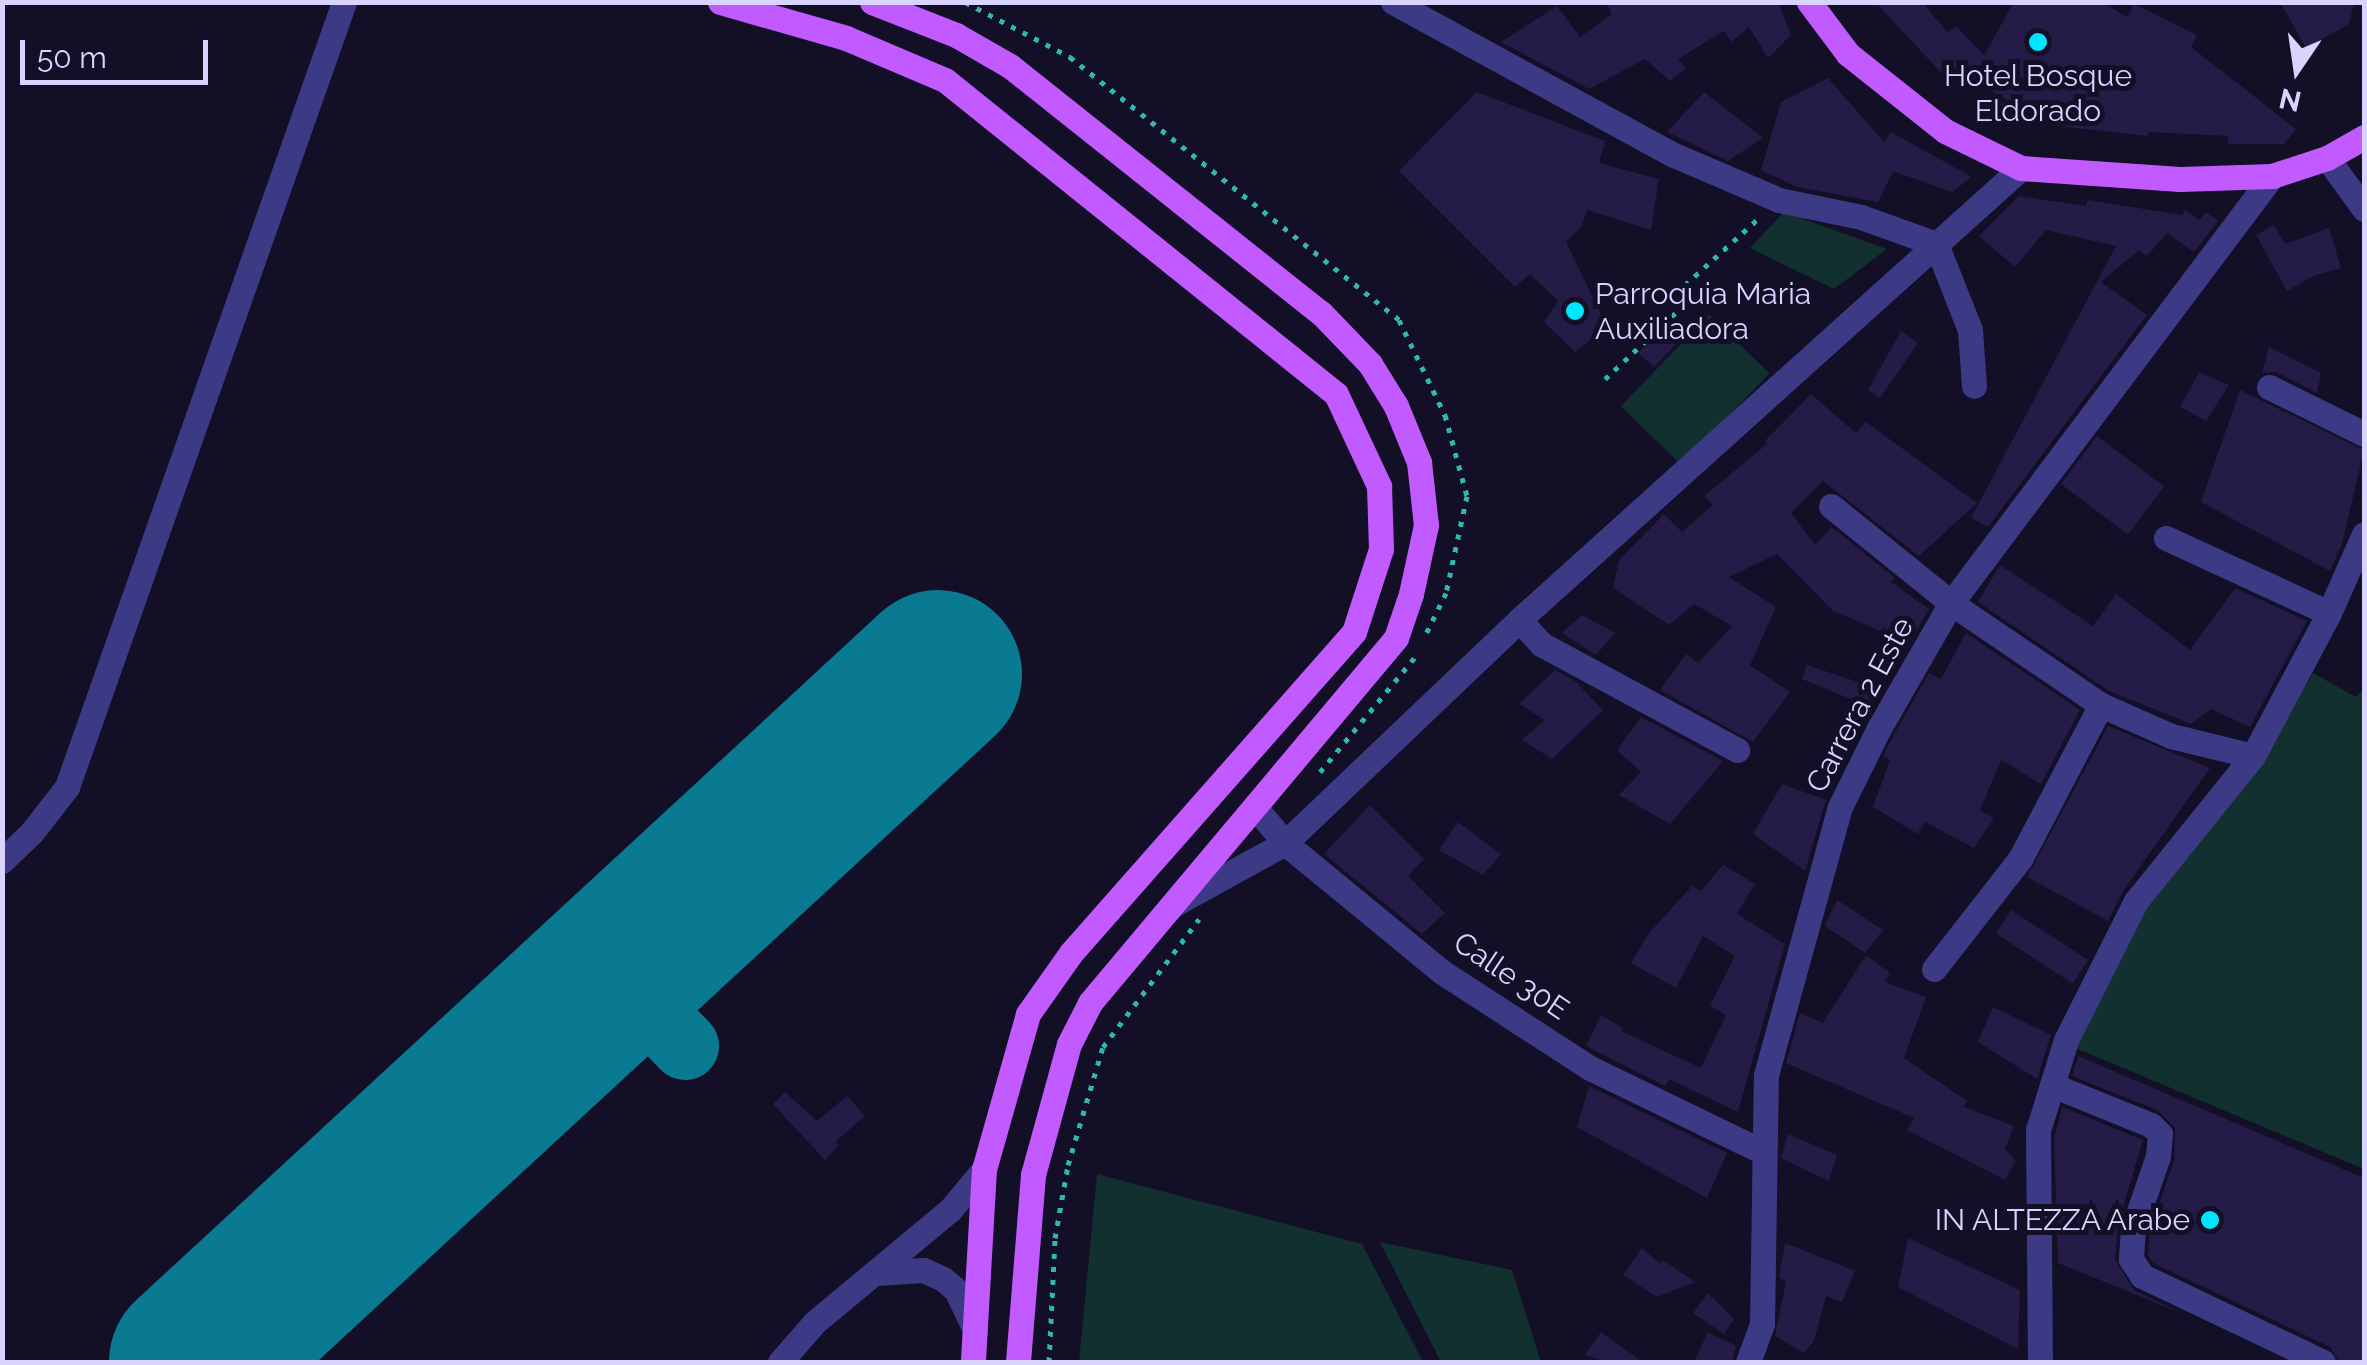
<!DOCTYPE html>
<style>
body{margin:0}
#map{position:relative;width:2367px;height:1365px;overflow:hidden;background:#130f26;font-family:Raleway,sans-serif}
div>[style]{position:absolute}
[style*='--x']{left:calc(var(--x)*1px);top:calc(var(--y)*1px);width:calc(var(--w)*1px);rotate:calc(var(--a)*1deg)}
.green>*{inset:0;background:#12302f;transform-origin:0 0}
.taxiway>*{height:68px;margin:-34px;padding:0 34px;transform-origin:34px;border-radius:34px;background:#0a7a92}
.runway>*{height:168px;margin:-84px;padding:0 84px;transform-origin:84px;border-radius:84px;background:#0a7a92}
.building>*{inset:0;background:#241b47;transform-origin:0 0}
.path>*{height:5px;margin-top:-2.5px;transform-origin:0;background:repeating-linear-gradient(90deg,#2fb8b0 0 5px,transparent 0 13px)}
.minor>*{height:25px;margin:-12.5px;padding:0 12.5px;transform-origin:12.5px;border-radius:12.5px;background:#3d3a85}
.major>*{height:25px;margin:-12.5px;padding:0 12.5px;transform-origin:12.5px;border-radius:12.5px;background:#c25bff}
.dots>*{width:28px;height:28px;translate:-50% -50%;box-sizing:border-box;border:5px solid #130f26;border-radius:50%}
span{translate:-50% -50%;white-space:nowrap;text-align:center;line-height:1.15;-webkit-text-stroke:10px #130f26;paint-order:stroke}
.poi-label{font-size:30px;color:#d9d4ff}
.left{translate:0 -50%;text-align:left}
.right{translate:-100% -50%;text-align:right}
.street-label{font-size:30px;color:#d9d4ff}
.frame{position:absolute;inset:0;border:5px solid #d9d4ff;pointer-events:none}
.north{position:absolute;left:2247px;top:20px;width:100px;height:100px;-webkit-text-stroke:8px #130f26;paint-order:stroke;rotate:193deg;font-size:28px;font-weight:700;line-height:40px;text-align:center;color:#d9d4ff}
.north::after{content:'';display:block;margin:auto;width:35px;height:45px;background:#d9d4ff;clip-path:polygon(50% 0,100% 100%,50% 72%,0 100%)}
.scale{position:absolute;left:20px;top:40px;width:188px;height:45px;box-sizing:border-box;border:5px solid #d9d4ff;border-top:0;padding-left:12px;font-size:30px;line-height:35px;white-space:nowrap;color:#d9d4ff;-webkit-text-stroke:8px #130f26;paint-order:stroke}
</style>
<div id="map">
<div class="green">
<div style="clip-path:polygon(1784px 212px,1887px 249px,1834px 289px,1750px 248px)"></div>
<div style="left:1709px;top:315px;width:84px;height:127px;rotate:44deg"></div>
<div style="clip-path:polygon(2313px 673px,2356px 697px,2364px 688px,2364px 1169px,2073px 1047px,2135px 920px,2260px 763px)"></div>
<div style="clip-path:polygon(1097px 1174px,1362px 1244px,1423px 1362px,1079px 1362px)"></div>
<div style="clip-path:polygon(1380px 1242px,1512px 1270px,1541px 1362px,1441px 1362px)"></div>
</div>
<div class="taxiway">
<div style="--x:614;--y:973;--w:102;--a:45.8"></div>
</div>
<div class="runway">
<div style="--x:193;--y:1362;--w:1014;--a:-42.72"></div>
</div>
<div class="building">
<div style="clip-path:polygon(1606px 2px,1778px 2px,1791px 35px,1768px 58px,1749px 27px,1731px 42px,1724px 31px,1678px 59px,1686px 68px,1670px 81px,1645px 59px,1589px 89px,1501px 42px,1557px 6px,1580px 37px,1612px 14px)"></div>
<div style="clip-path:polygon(1875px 2px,1922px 2px,1948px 33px,1956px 26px,1984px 55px,2014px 2px,2102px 2px,2127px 17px,2134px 4px,2197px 35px,2191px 47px,2296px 129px,2284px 144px,2228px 144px,2228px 136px,2149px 132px,2147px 136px,2050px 125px,1959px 72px,1949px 81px)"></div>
<div style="clip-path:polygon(2280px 2px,2354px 2px,2349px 24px,2306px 48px)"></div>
<div style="clip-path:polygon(1828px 78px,1884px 142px,1891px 132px,1972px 177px,1952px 192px,1893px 171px,1878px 202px,1797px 187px,1761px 170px,1781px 102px)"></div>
<div style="clip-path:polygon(1477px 92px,1605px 141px,1599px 163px,1659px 179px,1651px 230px,1587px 210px,1582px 226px,1566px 242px,1607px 327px,1575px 352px,1544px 322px,1558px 301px,1530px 274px,1515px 287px,1399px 171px)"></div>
<div style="clip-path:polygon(1704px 92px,1763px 138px,1728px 161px,1667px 132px)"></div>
<div style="clip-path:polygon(2019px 196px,2086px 206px,2088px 200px,2182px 215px,2185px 210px,2200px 220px,2206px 212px,2218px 221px,2194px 252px,2167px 233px,2147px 256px,2139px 250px,2101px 282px,2147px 315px,1988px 527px,1971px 518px,2116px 246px,2046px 230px,2015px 267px,1979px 236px)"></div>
<div style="clip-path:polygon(2274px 225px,2285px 244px,2329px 228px,2341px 268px,2313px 276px,2287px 291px,2256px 235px)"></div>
<div style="clip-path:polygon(1665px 329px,1676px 344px,1654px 367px,1638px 353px)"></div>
<div style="clip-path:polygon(1901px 331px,1918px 343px,1880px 398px,1868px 390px)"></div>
<div style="clip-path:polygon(2269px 347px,2321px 373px,2317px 393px,2276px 372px,2262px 373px)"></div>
<div style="clip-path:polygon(2199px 372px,2229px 385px,2206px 421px,2180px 407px)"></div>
<div style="clip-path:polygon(2240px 390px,2364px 450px,2342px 544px,2330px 571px,2201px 502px)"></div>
<div style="clip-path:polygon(1811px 394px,1856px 433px,1866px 422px,1977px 503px,1919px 556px,1823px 481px,1791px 513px,1815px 545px,1832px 527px,1895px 578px,1891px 582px,1929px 609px,1909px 643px,1833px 611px,1777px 554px,1729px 577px,1776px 607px,1750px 665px,1790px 692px,1753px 742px,1660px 690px,1686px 654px,1698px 663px,1732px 626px,1694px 604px,1669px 625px,1613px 588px,1619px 560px,1664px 514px,1682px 532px,1713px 505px,1704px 496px,1767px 444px,1765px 441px)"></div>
<div style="left:2097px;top:436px;width:84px;height:60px;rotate:37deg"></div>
<div style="clip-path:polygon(2000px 565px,2093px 626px,2116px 594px,2190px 650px,2235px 588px,2307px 621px,2250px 727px,2211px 709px,2191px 724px,2109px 691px,1978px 602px)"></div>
<div style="clip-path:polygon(1582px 615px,1615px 633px,1596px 655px,1562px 633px)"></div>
<div style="clip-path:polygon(1966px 633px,2080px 710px,2041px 784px,2001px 760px,1980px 810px,1994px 818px,1974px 848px,1925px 822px,1918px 834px,1873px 807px,1890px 760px,1883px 756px,1892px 738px,1929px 673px,1941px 679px)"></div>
<div style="clip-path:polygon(1807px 665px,1882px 690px,1872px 708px,1802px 679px)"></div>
<div style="clip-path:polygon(1555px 670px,1575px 681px,1603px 710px,1552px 759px,1522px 740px,1545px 720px,1519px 704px)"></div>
<div style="clip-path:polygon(1641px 717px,1723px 761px,1670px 824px,1619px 795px,1641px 772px,1617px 750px)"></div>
<div style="clip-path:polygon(2108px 726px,2210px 768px,2123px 891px,2108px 921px,2027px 877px)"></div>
<div style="clip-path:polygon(1782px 784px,1826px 800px,1805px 871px,1753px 834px)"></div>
<div style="clip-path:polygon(1370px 805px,1424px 859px,1408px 876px,1445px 913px,1422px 934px,1324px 854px)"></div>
<div style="clip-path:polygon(1458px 822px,1501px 854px,1483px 875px,1439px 850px)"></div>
<div style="clip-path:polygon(1723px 865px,1755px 884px,1737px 914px,1785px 944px,1738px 1112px,1669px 1079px,1665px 1086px,1586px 1046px,1601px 1015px,1623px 1028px,1621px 1031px,1701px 1068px,1726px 1015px,1710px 1006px,1735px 956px,1703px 936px,1676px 988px,1631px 963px,1649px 933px,1692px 886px,1701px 891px)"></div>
<div style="clip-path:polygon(1837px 900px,1883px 930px,1865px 953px,1825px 926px)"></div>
<div style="left:2011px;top:910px;width:92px;height:28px;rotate:33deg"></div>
<div style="clip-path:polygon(1866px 955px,1890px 973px,1885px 982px,1926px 997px,1904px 1058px,1967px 1101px,1964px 1107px,2014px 1126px,2005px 1149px,2016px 1161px,2005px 1180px,1907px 1130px,1914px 1118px,1786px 1063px,1800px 1013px,1823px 1023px)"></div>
<div style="clip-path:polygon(1993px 1007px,2051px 1035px,2037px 1079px,1978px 1042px)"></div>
<div style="clip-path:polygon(2078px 1056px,2364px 1178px,2364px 1362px,2339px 1362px,2330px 1347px,2153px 1263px,2148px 1255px,2149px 1232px,2174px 1161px,2175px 1128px,2157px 1110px,2072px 1076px)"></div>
<div style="clip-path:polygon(1589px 1086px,1727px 1153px,1707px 1198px,1577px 1127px)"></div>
<div style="clip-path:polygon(785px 1092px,817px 1121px,847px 1096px,865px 1116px,835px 1142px,839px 1145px,825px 1160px,773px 1104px)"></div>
<div style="clip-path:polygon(2062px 1107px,2143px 1140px,2118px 1224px,2115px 1259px,2134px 1290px,2186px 1315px,2058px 1263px,2054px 1139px)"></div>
<div style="clip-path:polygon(1788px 1134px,1837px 1155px,1829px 1181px,1781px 1158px)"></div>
<div style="clip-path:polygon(1908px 1238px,2020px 1290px,2018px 1349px,1898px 1287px)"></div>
<div style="clip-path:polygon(1785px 1243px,1855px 1271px,1842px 1302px,1826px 1296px,1814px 1341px,1804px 1353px,1775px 1336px,1786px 1281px,1779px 1278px)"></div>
<div style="clip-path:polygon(1642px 1248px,1660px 1264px,1663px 1260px,1695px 1282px,1657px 1297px,1623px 1275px)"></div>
<div style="clip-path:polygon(1708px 1293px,1734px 1319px,1724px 1334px,1693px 1313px)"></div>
<div style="clip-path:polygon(1601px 1332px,1643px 1362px,1608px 1362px,1585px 1355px)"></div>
<div style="clip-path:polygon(1708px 1332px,1736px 1346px,1732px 1362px,1694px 1362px)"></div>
</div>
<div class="path">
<div style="--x:965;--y:2;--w:119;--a:27.6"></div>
<div style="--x:1070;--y:57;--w:421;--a:38.6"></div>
<div style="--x:1399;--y:320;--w:106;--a:64.2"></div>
<div style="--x:1445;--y:415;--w:84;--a:74.8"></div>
<div style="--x:1467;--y:496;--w:99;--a:102.2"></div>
<div style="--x:1446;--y:593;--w:50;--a:116.1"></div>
<div style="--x:1605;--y:379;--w:111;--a:-43.2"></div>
<div style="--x:1686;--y:303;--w:18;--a:-93"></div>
<div style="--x:1685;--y:285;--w:100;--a:-42.2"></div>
<div style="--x:1320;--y:772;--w:149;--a:-50.4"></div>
<div style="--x:1049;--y:1362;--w:124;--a:-87.2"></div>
<div style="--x:1055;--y:1238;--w:74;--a:-79.9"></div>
<div style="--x:1068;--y:1165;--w:123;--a:-73.5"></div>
<div style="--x:1103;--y:1047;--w:160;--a:-53.1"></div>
</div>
<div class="minor">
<div style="--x:1393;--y:2;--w:320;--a:28.6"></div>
<div style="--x:1674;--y:155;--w:114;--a:23.2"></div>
<div style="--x:1779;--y:200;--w:84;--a:11.7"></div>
<div style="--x:1861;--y:217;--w:80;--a:19.8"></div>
<div style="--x:1936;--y:244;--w:92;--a:68.4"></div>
<div style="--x:1970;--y:330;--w:56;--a:85.9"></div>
<div style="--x:2327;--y:158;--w:63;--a:54"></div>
<div style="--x:2269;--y:387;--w:106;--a:26.3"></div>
<div style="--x:1831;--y:506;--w:154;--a:38.9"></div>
<div style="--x:1951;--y:603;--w:181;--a:34.2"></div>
<div style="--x:2101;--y:705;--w:77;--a:23.9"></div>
<div style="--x:2171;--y:736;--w:84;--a:13.7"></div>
<div style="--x:2166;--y:538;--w:179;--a:24.7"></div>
<div style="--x:1519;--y:620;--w:33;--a:47"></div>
<div style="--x:1541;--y:644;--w:223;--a:28.4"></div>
<div style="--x:1255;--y:807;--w:47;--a:50.2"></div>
<div style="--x:1285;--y:843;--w:203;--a:39.4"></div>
<div style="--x:1442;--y:972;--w:176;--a:33"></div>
<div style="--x:1590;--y:1068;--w:192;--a:25.9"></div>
<div style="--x:2;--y:861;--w:42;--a:-44"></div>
<div style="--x:32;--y:832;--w:57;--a:-52.1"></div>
<div style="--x:67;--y:787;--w:832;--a:-70.56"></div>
<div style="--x:1171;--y:906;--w:130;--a:-28.9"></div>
<div style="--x:1285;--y:843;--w:323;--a:-43.6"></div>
<div style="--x:1519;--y:620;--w:676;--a:-42"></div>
<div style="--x:1934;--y:969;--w:140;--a:-52"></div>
<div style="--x:2020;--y:859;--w:174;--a:-62.3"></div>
<div style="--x:2052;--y:1085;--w:107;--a:22"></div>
<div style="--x:2151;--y:1125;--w:13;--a:45"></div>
<div style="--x:2160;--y:1134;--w:22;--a:95"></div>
<div style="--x:2158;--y:1156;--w:77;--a:108.9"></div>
<div style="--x:2133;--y:1229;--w:30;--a:94"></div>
<div style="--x:2131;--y:1259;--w:20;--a:57"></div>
<div style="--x:2142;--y:1276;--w:200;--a:25.4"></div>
<div style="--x:876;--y:1273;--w:47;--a:-3.7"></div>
<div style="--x:923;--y:1270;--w:22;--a:24"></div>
<div style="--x:943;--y:1279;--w:17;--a:40"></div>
<div style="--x:956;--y:1290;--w:44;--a:64.6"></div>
<div style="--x:780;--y:1362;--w:53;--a:-48.8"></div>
<div style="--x:815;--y:1322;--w:175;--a:-39.7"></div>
<div style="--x:950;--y:1210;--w:53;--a:-50.3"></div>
<div style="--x:1748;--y:1362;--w:40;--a:-69.8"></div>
<div style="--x:1762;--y:1324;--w:249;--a:-89.1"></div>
<div style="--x:1766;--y:1075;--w:278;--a:-74.6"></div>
<div style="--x:1840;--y:807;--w:86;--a:-63.7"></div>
<div style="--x:1878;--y:730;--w:146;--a:-60.1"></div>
<div style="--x:1951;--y:603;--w:534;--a:-53.07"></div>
<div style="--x:2040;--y:1362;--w:232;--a:-90.5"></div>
<div style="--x:2038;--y:1130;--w:94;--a:-72.7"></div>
<div style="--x:2066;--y:1040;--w:156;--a:-63.3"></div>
<div style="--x:2136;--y:901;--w:186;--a:-51.1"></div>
<div style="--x:2253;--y:756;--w:162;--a:-62"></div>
<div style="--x:2329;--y:613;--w:86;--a:-66.1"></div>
</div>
<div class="major">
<div style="--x:720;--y:2;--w:131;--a:15.9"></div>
<div style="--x:846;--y:38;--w:108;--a:23"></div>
<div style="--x:945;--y:80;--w:501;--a:38.77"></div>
<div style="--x:1336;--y:394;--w:102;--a:64.9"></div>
<div style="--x:1379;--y:486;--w:63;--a:88.2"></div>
<div style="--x:1381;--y:549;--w:87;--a:108"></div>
<div style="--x:1354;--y:632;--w:428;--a:131.4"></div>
<div style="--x:1071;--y:953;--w:75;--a:125.2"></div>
<div style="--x:1028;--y:1014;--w:161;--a:105.8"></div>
<div style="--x:984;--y:1169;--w:193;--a:93.3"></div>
<div style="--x:872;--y:2;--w:90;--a:21.4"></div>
<div style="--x:956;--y:35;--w:62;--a:29.9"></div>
<div style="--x:1010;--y:66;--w:397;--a:38.5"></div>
<div style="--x:1321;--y:313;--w:71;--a:46.1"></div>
<div style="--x:1370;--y:364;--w:49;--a:58.2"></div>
<div style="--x:1396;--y:406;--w:61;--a:67.7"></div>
<div style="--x:1419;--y:462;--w:63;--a:83.7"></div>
<div style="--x:1426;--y:525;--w:71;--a:102.3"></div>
<div style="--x:1411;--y:594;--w:46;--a:108.8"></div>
<div style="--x:1396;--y:638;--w:476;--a:130"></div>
<div style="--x:1090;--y:1003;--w:46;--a:117.1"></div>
<div style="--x:1069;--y:1044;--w:136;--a:105.4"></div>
<div style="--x:1033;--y:1175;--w:188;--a:94.6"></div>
<div style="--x:1809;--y:2;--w:65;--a:53.1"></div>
<div style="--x:1848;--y:54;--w:124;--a:38.4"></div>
<div style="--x:1945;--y:131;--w:85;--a:26"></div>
<div style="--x:2021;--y:168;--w:159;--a:4"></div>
<div style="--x:2180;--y:179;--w:92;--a:-1.9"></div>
<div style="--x:2272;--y:176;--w:58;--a:-18.1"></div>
<div style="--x:2327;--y:158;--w:43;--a:-29.6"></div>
</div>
<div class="dots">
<div style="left:2038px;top:42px;background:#00e5ff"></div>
<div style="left:1575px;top:311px;background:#00e5ff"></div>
<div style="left:2210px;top:1220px;background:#00e5ff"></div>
</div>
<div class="poi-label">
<span style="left:2038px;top:93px">Hotel Bosque<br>Eldorado</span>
<span class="left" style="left:1595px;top:311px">Parroquia Maria<br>Auxiliadora</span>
<span class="right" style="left:2190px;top:1220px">IN ALTEZZA Arabe</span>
</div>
<div class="street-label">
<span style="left:1860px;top:705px;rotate:-62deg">Carrera 2 Este</span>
<span style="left:1511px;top:976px;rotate:34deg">Calle 30E</span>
</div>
<div class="frame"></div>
<div class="north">N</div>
<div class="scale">50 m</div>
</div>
